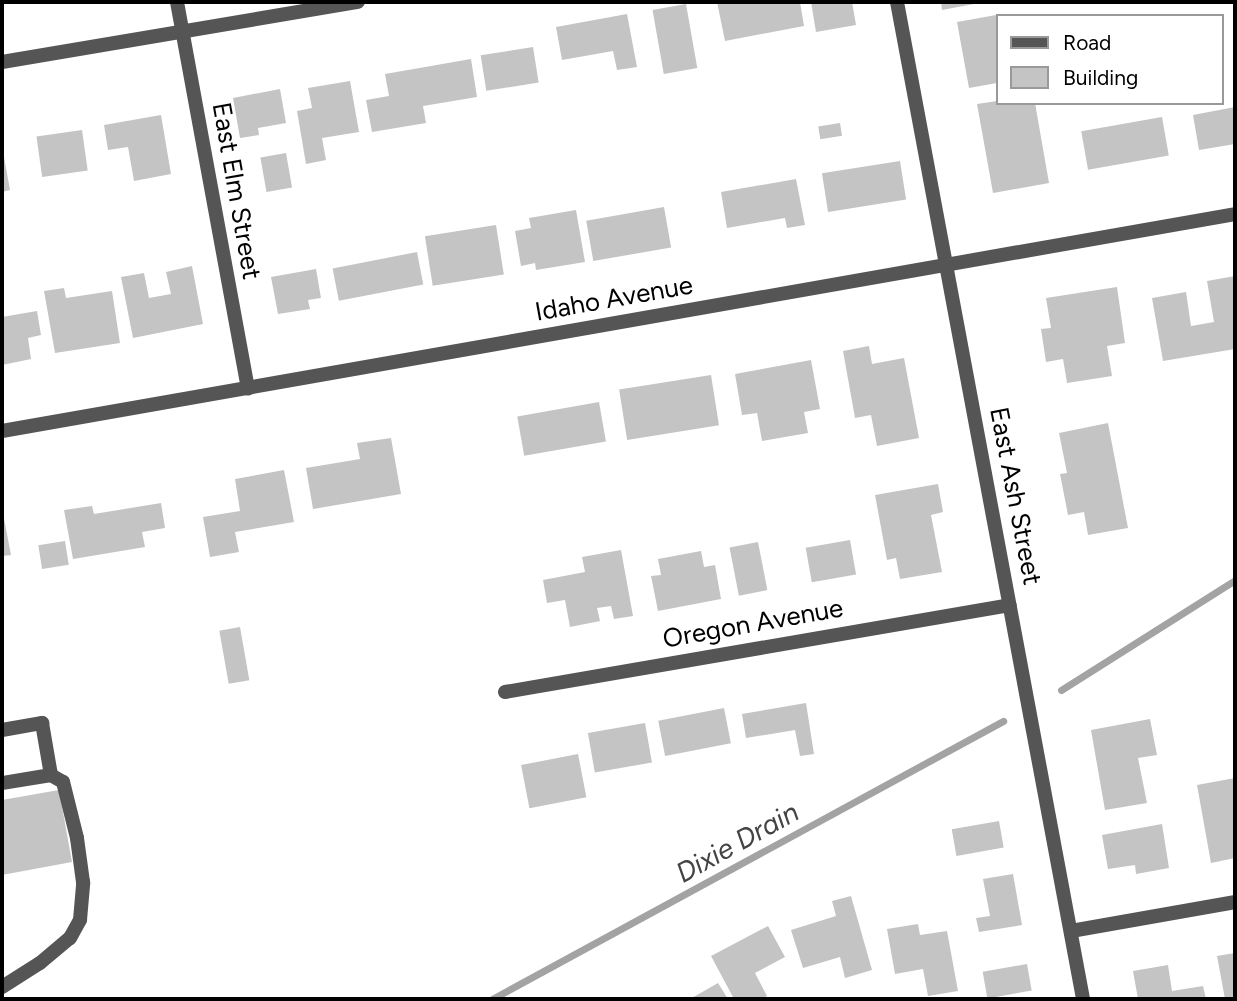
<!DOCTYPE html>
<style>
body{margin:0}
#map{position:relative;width:1237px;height:1001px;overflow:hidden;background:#fff;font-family:Figtree,sans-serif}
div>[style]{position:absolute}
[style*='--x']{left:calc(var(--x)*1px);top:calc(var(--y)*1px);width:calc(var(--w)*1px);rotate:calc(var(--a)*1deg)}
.stream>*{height:7px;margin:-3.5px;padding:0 3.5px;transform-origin:3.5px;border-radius:3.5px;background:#a3a3a3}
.building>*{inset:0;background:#c4c4c4;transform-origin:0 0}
.service>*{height:14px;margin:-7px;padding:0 7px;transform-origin:7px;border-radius:7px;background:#555}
.minor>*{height:14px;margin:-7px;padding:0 7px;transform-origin:7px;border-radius:7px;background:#555}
span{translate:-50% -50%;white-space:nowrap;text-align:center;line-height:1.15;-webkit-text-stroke:5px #fff;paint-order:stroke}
.street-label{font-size:26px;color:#000}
.water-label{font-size:28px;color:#444;font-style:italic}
.frame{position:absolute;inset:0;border:4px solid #000;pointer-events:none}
.legend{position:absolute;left:996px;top:14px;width:228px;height:91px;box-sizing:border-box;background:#fff;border:2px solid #999;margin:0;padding:9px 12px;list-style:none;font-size:21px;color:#000}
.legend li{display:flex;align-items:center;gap:14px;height:35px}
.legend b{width:35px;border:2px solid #999}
</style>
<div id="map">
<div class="stream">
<div style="--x:1061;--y:690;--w:206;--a:-32.3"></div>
<div style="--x:492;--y:999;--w:582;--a:-28.55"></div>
</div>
<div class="building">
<div style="clip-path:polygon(717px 2px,800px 2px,804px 26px,725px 41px)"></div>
<div style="clip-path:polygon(811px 2px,852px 2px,856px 25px,816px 32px)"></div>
<div style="clip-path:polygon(941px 2px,979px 2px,979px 3px,942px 10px)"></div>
<div style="left:686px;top:4px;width:65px;height:34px;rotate:80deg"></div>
<div style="clip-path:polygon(627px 14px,637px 67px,617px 70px,613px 51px,562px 60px,556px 27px)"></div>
<div style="clip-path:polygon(996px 15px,997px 83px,969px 88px,957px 22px)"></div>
<div style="left:533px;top:47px;width:36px;height:53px;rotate:81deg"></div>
<div style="clip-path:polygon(471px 59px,477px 97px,423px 106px,426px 123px,372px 132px,366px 100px,389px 96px,385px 74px)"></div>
<div style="clip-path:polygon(350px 81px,359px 132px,322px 138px,326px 160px,306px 164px,297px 111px,312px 108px,308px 88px)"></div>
<div style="clip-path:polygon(280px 89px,286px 123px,258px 128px,259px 135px,240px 138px,233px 98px)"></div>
<div style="clip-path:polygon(997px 101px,997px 103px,1035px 103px,1049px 183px,993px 193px,977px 104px)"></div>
<div style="clip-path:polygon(1235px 107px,1235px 144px,1199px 150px,1193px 115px)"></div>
<div style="clip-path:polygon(161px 115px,171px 174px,134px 181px,128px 147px,108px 150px,104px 125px)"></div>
<div style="left:1162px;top:117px;width:39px;height:82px;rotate:80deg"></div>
<div style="left:840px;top:123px;width:13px;height:22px;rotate:81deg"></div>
<div style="left:82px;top:130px;width:41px;height:46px;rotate:82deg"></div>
<div style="clip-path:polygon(2px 146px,10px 190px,2px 192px)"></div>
<div style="left:286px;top:153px;width:35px;height:26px;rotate:80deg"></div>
<div style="left:900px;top:161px;width:39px;height:79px;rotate:81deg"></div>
<div style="clip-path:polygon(796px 179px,805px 225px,787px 228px,785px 218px,727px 228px,721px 192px)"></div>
<div style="left:664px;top:207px;width:41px;height:79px;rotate:80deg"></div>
<div style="clip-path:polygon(576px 210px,585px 262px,536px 270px,535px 263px,521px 266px,515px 231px,531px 228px,529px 218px)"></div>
<div style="left:496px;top:225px;width:50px;height:72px;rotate:81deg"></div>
<div style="left:417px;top:252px;width:33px;height:86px;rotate:79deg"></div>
<div style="clip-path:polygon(192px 266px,203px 324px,133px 338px,121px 277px,144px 273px,149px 298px,171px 294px,166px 272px)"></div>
<div style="clip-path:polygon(316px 269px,321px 298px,308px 300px,310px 309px,278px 314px,271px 277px)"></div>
<div style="clip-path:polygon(1235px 276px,1235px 349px,1163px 361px,1152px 298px,1186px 292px,1191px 326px,1214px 322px,1207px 281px)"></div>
<div style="clip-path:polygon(1117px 287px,1125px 343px,1107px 346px,1112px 376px,1067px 383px,1063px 359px,1046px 362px,1041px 329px,1051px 328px,1046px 298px)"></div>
<div style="clip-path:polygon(64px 288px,66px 298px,112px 291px,120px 343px,55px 353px,44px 291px)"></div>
<div style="clip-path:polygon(37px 311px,41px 335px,28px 338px,31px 359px,2px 365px,2px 317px)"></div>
<div style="clip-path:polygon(869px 346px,872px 364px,904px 358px,919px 438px,877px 446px,871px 415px,855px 418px,843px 351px)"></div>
<div style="clip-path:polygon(811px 360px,820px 409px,804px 412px,808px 433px,762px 441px,757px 413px,742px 415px,735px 374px)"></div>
<div style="left:711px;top:375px;width:51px;height:93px;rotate:81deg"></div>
<div style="left:599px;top:402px;width:40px;height:83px;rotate:80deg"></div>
<div style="clip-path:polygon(1108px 423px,1128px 528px,1088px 535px,1084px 512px,1068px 515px,1060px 474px,1067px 473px,1059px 433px)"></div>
<div style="clip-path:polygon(391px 438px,401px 494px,313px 509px,306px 468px,360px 459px,357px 443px)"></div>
<div style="clip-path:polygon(284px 470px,294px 522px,235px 532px,239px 552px,210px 557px,203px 517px,240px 511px,235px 479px)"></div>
<div style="clip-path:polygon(938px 484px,943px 512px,931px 515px,942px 572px,900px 579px,896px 558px,887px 560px,875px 495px)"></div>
<div style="clip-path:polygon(161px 503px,165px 528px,142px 532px,145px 547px,73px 559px,64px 510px,92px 506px,94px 514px)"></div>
<div style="clip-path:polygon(2px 508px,11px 555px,2px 556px)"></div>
<div style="left:850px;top:540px;width:35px;height:45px;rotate:80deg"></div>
<div style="left:65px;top:541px;width:24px;height:27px;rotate:81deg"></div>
<div style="left:758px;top:542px;width:49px;height:29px;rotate:79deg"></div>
<div style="clip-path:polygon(621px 550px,633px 616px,614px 619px,611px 606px,597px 608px,600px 621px,570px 627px,565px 600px,547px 603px,543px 580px,585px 572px,582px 557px)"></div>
<div style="clip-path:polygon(701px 551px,704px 567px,715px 565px,721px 599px,658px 611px,651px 576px,661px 575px,658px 559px)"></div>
<div style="left:240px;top:627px;width:54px;height:21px;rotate:80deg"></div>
<div style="clip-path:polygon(806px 703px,814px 754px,800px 756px,795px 730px,746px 738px,742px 714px)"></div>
<div style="left:724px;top:708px;width:36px;height:67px;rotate:79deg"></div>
<div style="clip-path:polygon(1150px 719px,1157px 755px,1138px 758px,1147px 803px,1105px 810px,1091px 730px)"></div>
<div style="left:645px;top:723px;width:40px;height:58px;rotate:80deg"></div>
<div style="left:578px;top:754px;width:44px;height:58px;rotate:79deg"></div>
<div style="clip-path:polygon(1235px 778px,1235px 858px,1211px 863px,1197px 785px)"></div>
<div style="clip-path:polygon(59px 790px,72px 862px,2px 875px,2px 800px)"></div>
<div style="left:999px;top:821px;width:27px;height:48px;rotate:80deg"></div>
<div style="clip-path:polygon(1162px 824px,1169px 868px,1136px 874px,1135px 865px,1108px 869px,1102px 835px)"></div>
<div style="clip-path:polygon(1013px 874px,1022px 925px,979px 932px,976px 918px,990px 916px,983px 879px)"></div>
<div style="clip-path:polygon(851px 896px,872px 970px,845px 978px,840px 957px,803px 968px,791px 930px,836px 916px,832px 901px)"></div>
<div style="clip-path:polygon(918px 924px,920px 935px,947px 931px,958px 991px,928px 996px,923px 969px,895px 974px,887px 929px)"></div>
<div style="clip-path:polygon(768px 926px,785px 957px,755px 973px,767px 996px,762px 999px,734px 999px,711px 956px)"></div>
<div style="clip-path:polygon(1235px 953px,1235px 999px,1225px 999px,1217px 956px)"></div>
<div style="left:1027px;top:964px;width:27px;height:45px;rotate:80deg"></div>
<div style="clip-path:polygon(1168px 965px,1172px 991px,1203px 986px,1206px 999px,1138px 999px,1133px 971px)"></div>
<div style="clip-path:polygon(718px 983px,728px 999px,690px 999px)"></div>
</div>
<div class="service">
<div style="--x:2;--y:730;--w:41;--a:-9.9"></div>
<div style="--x:42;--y:723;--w:53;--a:80.2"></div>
<div style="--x:51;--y:775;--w:50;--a:170.7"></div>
<div style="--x:2;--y:987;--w:45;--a:-32.3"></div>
<div style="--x:40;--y:963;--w:39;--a:-40"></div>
<div style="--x:70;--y:938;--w:21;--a:-61"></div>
<div style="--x:80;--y:920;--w:38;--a:-85"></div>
<div style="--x:83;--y:882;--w:44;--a:-97.8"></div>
<div style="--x:77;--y:838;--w:58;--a:-104"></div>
<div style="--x:63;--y:782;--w:14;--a:-150"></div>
</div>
<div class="minor">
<div style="--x:177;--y:2;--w:393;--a:79.6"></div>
<div style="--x:897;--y:2;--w:1014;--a:79.43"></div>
<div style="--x:2;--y:62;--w:361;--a:-9.6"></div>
<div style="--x:2;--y:431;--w:1252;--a:-9.98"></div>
<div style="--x:505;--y:692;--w:512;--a:-9.77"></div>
<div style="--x:1071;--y:931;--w:167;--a:-10"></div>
</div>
<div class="street-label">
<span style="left:236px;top:191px;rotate:80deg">East Elm Street</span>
<span style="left:614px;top:299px;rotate:-10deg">Idaho Avenue</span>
<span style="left:1015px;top:496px;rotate:79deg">East Ash Street</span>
<span style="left:753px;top:624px;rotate:-10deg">Oregon Avenue</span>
</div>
<div class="water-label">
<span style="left:737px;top:842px;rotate:-29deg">Dixie Drain</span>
</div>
<div class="frame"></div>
<ul class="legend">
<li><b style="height:9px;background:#555"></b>Road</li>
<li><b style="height:19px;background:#c4c4c4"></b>Building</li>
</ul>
</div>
